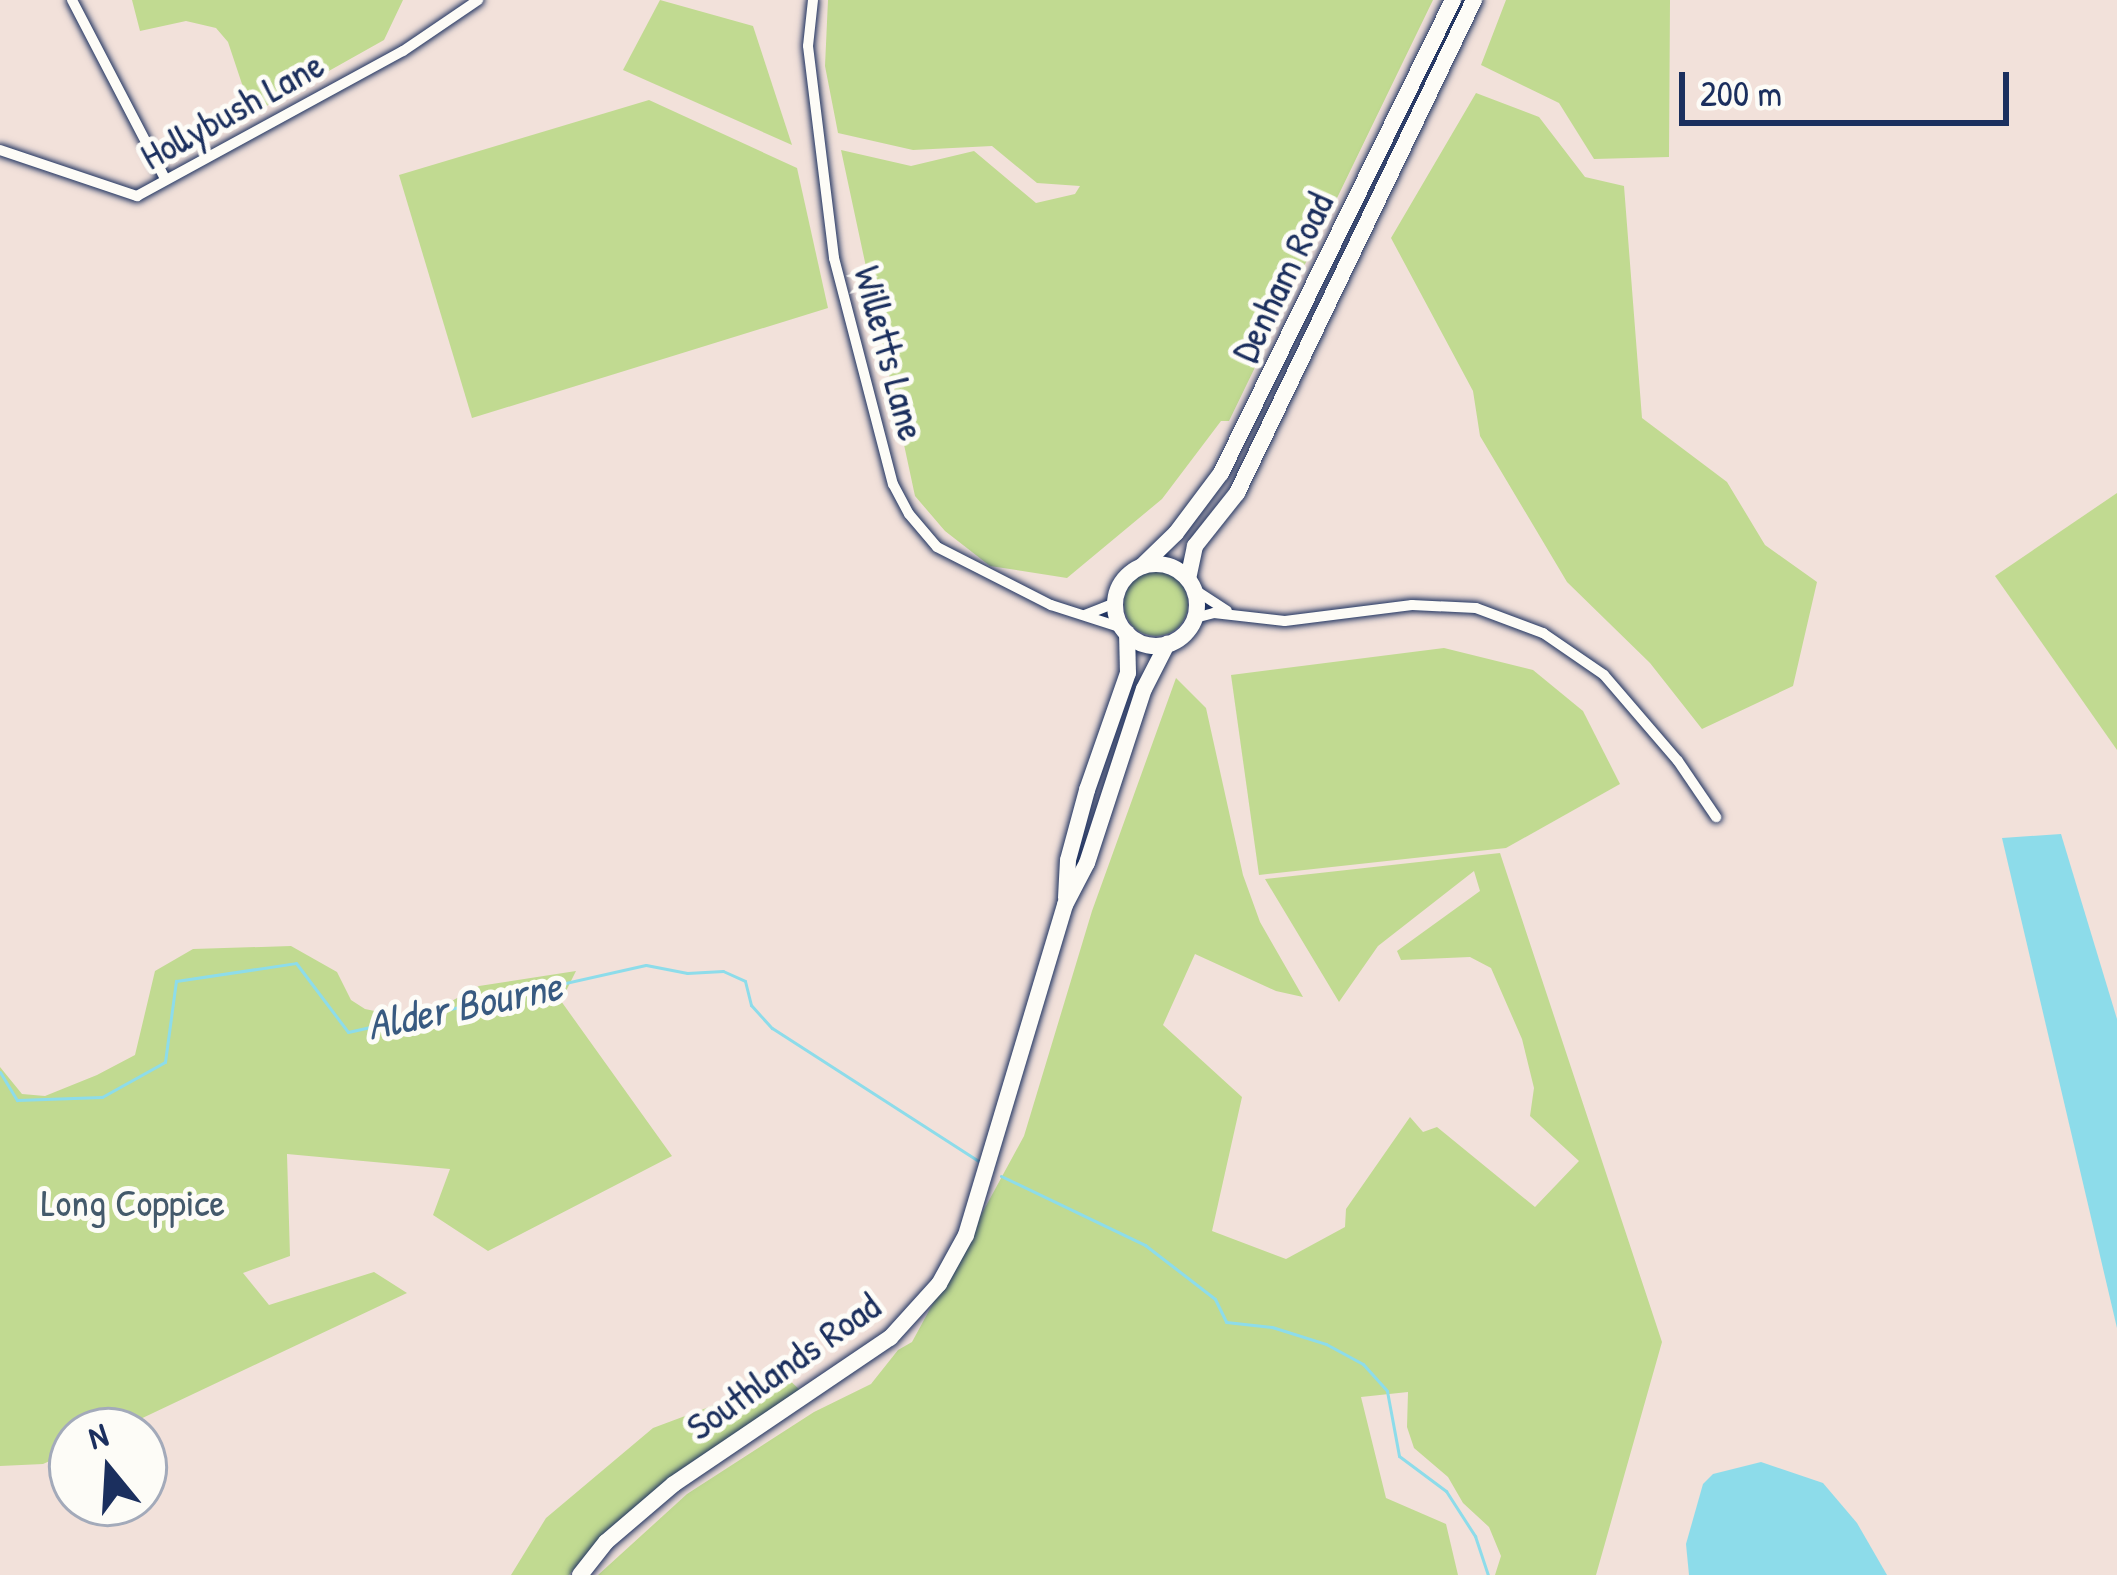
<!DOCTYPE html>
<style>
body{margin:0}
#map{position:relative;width:2117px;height:1575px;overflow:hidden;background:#f2e1da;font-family:"Patrick Hand",sans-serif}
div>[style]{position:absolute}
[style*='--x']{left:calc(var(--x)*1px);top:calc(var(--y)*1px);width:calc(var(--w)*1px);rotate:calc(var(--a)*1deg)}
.green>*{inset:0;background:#c1da91}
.round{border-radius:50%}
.water>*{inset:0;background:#8ddcea}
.stream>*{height:3px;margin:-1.5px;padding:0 1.5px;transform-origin:1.5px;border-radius:1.5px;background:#8ddcea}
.roads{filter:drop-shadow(0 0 3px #1b2f5e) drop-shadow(0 0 3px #1b2f5e)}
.minor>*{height:10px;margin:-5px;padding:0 5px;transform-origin:5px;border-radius:5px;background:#fdfcf7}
.primary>*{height:16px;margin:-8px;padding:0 8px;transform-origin:8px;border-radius:8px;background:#fdfcf7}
.primary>.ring{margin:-8px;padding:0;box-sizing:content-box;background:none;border:16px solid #fdfcf7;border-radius:50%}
span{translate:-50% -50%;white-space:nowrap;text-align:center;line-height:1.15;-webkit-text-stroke:10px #fdfcf7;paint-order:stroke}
.street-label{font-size:39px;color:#1b2f5e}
.park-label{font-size:39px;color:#445a6b}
.water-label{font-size:42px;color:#385a81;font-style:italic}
.north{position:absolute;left:48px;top:1407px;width:120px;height:120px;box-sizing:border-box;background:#fdfcf7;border:3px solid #a3aaba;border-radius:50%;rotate:342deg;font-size:33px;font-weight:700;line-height:48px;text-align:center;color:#1b2f5e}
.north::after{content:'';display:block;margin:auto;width:42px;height:54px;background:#1b2f5e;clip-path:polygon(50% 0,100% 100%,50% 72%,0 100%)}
.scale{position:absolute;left:1679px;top:72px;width:330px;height:54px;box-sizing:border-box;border:6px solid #1b2f5e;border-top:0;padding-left:15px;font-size:36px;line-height:42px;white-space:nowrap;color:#1b2f5e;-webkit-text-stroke:9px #fdfcf7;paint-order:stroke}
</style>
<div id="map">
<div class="green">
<div style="clip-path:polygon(132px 0,403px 0,384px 40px,252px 114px,228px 42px,216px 28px,186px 21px,140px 31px)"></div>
<div style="clip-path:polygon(660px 0,753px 26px,792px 145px,623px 70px)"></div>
<div style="clip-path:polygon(828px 0,1433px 0,1229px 421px,1221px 421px,1162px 499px,1067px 578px,990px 566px,945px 531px,915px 496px,841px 150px,911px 166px,974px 151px,1036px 203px,1075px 194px,1080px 186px,1037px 183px,992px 146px,913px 150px,838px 133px,825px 66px)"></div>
<div style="clip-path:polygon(1506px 0,1670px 0,1669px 157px,1594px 159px,1559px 103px,1481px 65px)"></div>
<div style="clip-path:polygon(1476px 93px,1539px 117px,1585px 177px,1624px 186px,1642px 418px,1727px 482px,1765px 545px,1817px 582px,1793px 686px,1702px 729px,1650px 663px,1567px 582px,1480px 436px,1473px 391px,1391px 238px)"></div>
<div style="clip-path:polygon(649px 100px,797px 168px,828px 308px,472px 418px,399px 175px)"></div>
<div style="clip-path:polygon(2117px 493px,2117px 750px,1995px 576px)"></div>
<div class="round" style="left:1124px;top:572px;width:64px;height:64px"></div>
<div style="clip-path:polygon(1444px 648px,1533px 670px,1583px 711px,1620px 784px,1506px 848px,1259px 875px,1231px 675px)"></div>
<div style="clip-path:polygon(1176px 678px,1206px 708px,1243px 875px,1260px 922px,1303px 997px,1276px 991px,1195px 954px,1163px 1025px,1242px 1097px,1212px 1231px,1286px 1259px,1345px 1227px,1346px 1209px,1410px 1117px,1423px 1132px,1437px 1127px,1535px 1207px,1579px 1161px,1530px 1116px,1534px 1088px,1522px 1039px,1491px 968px,1470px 957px,1401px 960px,1397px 951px,1480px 891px,1474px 871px,1378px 946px,1339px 1002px,1265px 879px,1500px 853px,1662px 1342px,1596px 1575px,1495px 1575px,1501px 1556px,1489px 1527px,1463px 1503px,1448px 1477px,1414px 1448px,1407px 1427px,1408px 1392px,1361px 1397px,1386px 1498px,1446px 1524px,1458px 1575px,598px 1575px,687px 1494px,814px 1412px,871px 1384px,898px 1350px,912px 1342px,1024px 1136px,1092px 911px)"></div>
<div style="clip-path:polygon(291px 946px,337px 972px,351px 1000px,365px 1009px,417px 1020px,479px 986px,576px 971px,561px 1001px,672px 1156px,488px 1251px,433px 1215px,450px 1169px,287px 1154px,290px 1256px,243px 1273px,269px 1305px,374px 1272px,407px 1293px,115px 1431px,72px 1431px,72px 1451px,43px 1464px,0 1466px,0 1067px,22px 1094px,45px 1096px,97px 1075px,135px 1055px,155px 971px,193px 949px)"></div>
<div style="clip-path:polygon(787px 1378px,800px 1390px,680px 1470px,605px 1532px,569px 1575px,511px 1575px,546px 1518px,653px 1428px)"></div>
</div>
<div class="water">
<div style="clip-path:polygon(2061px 834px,2117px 1019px,2117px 1328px,2002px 838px)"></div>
<div style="clip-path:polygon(1761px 1462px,1823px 1483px,1857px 1523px,1887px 1575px,1689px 1575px,1686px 1544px,1703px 1484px,1713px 1474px)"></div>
</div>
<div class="stream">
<div style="--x:0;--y:1072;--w:33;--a:59"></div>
<div style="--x:17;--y:1100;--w:85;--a:-2"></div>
<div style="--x:102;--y:1097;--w:72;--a:-29.1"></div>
<div style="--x:165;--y:1062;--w:82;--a:-82.3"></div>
<div style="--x:176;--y:981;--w:121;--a:-8.5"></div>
<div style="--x:296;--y:963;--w:86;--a:53"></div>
<div style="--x:348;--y:1032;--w:305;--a:-12.7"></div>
<div style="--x:646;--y:965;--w:42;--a:11"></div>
<div style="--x:687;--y:973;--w:36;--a:-3"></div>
<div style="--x:723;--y:971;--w:24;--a:24"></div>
<div style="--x:745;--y:981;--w:25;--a:76"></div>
<div style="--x:751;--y:1005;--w:31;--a:48"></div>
<div style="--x:772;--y:1028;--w:247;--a:32.8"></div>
<div style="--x:1001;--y:1176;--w:160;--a:25.6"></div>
<div style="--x:1145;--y:1245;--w:88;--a:37.6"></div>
<div style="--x:1215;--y:1299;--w:25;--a:64"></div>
<div style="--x:1226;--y:1322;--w:46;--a:6.2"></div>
<div style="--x:1272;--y:1327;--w:57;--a:17.5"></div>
<div style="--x:1326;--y:1344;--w:42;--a:28.4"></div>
<div style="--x:1363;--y:1364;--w:36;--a:48"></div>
<div style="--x:1387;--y:1391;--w:66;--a:79.5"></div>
<div style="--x:1399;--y:1456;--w:59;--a:36.7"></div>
<div style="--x:1446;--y:1491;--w:54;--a:57.2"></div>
<div style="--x:1475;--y:1536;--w:41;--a:71.6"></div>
</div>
<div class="roads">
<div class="minor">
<div style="--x:72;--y:0;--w:202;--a:62.5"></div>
<div style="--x:813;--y:0;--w:46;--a:96.2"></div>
<div style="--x:808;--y:46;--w:214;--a:83"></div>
<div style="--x:834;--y:258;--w:234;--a:75.4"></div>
<div style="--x:893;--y:484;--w:34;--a:62"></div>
<div style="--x:909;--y:514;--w:43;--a:49.7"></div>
<div style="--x:937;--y:547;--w:128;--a:27"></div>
<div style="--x:1051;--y:605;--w:75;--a:17.9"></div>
<div style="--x:0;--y:150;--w:145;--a:18.6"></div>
<div style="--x:137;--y:196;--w:303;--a:-28.6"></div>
<div style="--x:403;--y:51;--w:91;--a:-34.2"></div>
<div style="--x:1195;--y:590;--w:38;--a:33"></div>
<div style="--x:1085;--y:615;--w:32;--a:-22"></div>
<div style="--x:1195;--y:618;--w:20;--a:-15"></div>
<div style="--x:1214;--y:613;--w:71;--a:6.4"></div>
<div style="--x:1285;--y:621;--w:128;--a:-7.2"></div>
<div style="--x:1412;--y:605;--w:64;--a:2.7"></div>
<div style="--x:1476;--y:608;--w:72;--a:20.5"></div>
<div style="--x:1543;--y:633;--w:74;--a:34.5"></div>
<div style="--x:1604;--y:675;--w:113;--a:49.3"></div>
<div style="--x:1678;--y:761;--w:68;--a:55.8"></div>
</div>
<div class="primary">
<div class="ring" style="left:1115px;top:564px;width:66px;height:66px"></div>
<div style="--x:1142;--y:566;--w:47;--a:-44.1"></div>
<div style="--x:1176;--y:533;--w:75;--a:-53.1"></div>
<div style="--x:1221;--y:473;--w:527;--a:-63.87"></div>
<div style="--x:1188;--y:579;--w:34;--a:-78"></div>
<div style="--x:1195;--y:546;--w:68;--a:-51.6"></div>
<div style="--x:1237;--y:493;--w:547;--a:-64.32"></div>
<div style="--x:1066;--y:898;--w:38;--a:-87"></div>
<div style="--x:1068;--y:860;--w:73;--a:-74.8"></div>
<div style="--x:1087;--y:790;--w:124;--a:-70.7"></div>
<div style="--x:1128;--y:673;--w:40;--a:-91.4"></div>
<div style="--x:580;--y:1575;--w:42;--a:-51.8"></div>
<div style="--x:606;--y:1542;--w:89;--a:-40.5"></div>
<div style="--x:674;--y:1484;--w:261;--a:-34.1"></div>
<div style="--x:890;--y:1338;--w:73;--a:-47.8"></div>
<div style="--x:939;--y:1284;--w:56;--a:-61.1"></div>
<div style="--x:966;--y:1235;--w:345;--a:-73.3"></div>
<div style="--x:1065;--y:905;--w:47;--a:-62.4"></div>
<div style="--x:1087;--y:863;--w:183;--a:-71.9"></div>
<div style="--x:1144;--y:689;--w:51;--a:-62.9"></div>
</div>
</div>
<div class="street-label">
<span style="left:232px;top:110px;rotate:-29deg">Hollybush Lane</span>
<span style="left:1282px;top:277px;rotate:-64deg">Denham Road</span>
<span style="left:890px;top:353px;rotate:75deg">Willetts Lane</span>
<span style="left:783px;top:1366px;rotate:-35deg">Southlands Road</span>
</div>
<div class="park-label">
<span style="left:133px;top:1202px">Long Coppice</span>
</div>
<div class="water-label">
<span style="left:464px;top:1005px;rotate:-12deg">Alder Bourne</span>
</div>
<div class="north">N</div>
<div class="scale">200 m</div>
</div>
